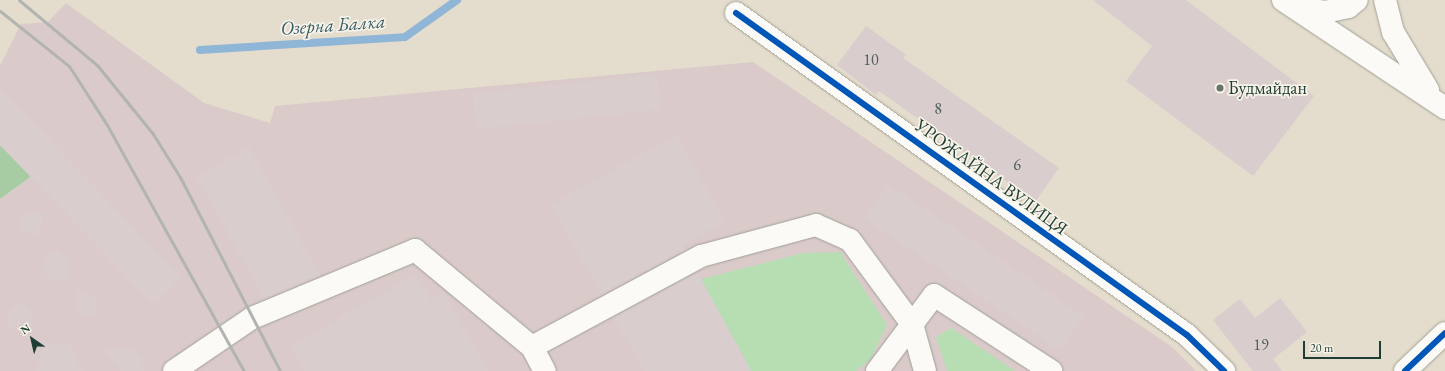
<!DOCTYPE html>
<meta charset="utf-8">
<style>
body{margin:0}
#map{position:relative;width:1445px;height:371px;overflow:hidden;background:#e4dccc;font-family:"EB Garamond",serif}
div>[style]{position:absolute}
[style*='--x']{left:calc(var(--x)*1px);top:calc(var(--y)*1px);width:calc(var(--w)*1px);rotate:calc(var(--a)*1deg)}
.industrial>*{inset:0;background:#dacbca}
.green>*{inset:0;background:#b7deb2}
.forest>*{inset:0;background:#a7cca4}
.stream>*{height:8px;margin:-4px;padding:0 4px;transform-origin:4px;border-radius:4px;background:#8fb6d6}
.building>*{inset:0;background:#dacdcd;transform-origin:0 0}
.round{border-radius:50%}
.roads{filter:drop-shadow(0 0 1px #a2a197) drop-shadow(0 0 1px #a2a197)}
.minor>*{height:22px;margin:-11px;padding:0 11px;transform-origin:11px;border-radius:11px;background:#fbfaf7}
.major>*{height:22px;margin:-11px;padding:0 11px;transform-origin:11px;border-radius:11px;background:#fbfaf7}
.rail>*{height:3px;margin:-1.5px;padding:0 1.5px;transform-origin:1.5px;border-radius:1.5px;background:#b2b4b1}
.cycleway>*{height:6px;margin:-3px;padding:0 3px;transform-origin:3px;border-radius:3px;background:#0057b8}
.dots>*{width:11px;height:11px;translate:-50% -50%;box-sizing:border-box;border:2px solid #f7f3e8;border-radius:50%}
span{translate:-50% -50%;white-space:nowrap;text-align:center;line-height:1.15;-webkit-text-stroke:3.5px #f7f3e8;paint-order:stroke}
.number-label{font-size:16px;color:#4e615a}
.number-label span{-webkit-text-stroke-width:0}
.poi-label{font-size:18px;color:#1f3d34}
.left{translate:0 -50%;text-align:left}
.street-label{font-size:18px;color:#1f3d34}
.water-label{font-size:19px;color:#365c66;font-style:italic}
.north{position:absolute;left:12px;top:319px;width:40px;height:40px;-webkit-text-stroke:3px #f7f3e8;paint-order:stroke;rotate:326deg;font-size:11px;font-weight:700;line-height:16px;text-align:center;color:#1f3d34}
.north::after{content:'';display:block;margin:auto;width:14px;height:18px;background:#1f3d34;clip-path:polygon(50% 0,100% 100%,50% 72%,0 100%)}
.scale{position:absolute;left:1303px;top:341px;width:78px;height:18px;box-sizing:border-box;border:2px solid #1f3d34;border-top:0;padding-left:5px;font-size:12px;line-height:14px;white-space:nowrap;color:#1f3d34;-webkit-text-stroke:3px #f7f3e8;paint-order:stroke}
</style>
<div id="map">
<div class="industrial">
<div style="clip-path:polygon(66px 3px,204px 103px,270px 123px,275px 106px,753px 62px,1172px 347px,1196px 371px,0 371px,0 199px,37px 172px,0 132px,0 66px,21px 24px,48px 22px)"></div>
</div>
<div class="green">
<div style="clip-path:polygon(840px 252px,887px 325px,871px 358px,856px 371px,751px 371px,701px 279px,803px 253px)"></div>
<div style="clip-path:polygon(951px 328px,1015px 371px,947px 371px,936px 337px)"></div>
</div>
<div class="forest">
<div style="clip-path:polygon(0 132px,37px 172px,0 199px)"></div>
</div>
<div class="stream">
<div style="--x:200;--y:50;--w:205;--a:-3.6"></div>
<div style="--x:405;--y:37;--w:64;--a:-35.4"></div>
</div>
<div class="building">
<div style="clip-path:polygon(1093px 0,1186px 0,1314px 96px,1253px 176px,1126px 81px,1152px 46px)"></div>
<div style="clip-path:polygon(866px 26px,906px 55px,903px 58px,1059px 168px,1035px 202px,879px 91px,876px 95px,837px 65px)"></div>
<div style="left:657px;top:74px;width:36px;height:185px;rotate:84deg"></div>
<div style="left:0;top:89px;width:262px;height:39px;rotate:46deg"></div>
<div style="clip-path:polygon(676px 135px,725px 221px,683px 245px,686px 250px,602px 295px,551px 205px)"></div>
<div style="left:249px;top:147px;width:148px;height:60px;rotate:61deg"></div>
<div style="left:888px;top:184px;width:236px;height:42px;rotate:34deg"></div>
<div style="clip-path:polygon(26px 212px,43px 212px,39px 238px,21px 230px,20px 220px)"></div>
<div style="clip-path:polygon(48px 251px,59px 252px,69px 260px,68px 281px,53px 281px,44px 273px,43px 261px)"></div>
<div style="clip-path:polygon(697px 272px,701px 279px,751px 371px,644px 371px,614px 317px)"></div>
<div style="clip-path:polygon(415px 275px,430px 300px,444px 292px,488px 371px,304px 371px,290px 346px)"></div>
<div style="clip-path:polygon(77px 288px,97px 298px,98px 306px,94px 313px,81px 317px,76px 310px)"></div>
<div style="clip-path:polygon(1280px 298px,1307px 332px,1273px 359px,1282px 371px,1253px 371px,1213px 320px,1240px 299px,1255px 318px)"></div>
<div class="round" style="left:7px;top:305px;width:26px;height:26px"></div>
<div style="clip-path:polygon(44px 343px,69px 343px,82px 371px,37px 371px)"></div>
<div style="clip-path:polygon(101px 346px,134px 349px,142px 358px,144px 371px,121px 371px)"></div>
</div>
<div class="roads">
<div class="minor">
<div style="--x:736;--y:13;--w:554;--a:35.53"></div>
<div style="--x:1187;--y:335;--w:52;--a:44.2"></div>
<div style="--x:532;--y:347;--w:27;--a:62"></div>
<div style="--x:174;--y:371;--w:94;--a:-34.2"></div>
<div style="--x:252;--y:318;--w:177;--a:-22.6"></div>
<div style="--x:415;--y:250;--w:152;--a:39.7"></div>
<div style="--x:532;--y:347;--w:192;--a:-28.3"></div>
<div style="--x:701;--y:256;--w:119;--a:-15.1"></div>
<div style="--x:816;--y:225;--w:37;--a:24"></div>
<div style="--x:850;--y:240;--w:104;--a:53.6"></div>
<div style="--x:912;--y:324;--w:49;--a:74.5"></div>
<div style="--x:877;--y:371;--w:95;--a:-53.1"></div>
<div style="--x:934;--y:295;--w:140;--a:33"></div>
<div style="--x:1405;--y:371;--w:55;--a:-43.5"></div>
</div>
<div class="major">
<div style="--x:1283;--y:0;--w:195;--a:33.7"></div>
<div style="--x:1385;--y:0;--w:33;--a:76"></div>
<div style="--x:1393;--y:32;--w:68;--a:58.9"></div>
<div style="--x:1300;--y:8;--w:25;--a:9"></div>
<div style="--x:1325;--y:12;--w:24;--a:-12"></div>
<div style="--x:1348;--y:7;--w:11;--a:-38"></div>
</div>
</div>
<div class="rail">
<div style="--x:19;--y:0;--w:102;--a:39.8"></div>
<div style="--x:97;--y:65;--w:89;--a:50.9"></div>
<div style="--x:153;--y:134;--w:51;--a:57.9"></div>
<div style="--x:180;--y:177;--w:218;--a:62.7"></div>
<div style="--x:0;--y:11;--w:88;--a:38.6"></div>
<div style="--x:69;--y:66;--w:70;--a:57.2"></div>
<div style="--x:107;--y:125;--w:282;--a:60.9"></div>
</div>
<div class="cycleway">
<div style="--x:736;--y:13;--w:554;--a:35.53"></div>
<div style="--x:1187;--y:335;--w:52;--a:44.2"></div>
<div style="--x:1405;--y:371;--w:55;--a:-43.5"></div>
</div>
<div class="dots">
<div style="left:1220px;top:88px;background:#647569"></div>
</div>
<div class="number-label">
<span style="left:871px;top:60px">10</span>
<span style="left:938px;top:109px">8</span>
<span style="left:1017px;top:165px">6</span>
<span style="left:1261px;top:345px">19</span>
</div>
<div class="poi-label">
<span class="left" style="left:1228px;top:88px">Будмайдан</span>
</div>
<div class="street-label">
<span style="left:991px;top:177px;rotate:36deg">УРОЖАЙНА ВУЛИЦЯ</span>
</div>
<div class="water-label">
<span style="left:333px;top:25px;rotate:-4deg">Озерна Балка</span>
</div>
<div class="north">N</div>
<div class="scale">20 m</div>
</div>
